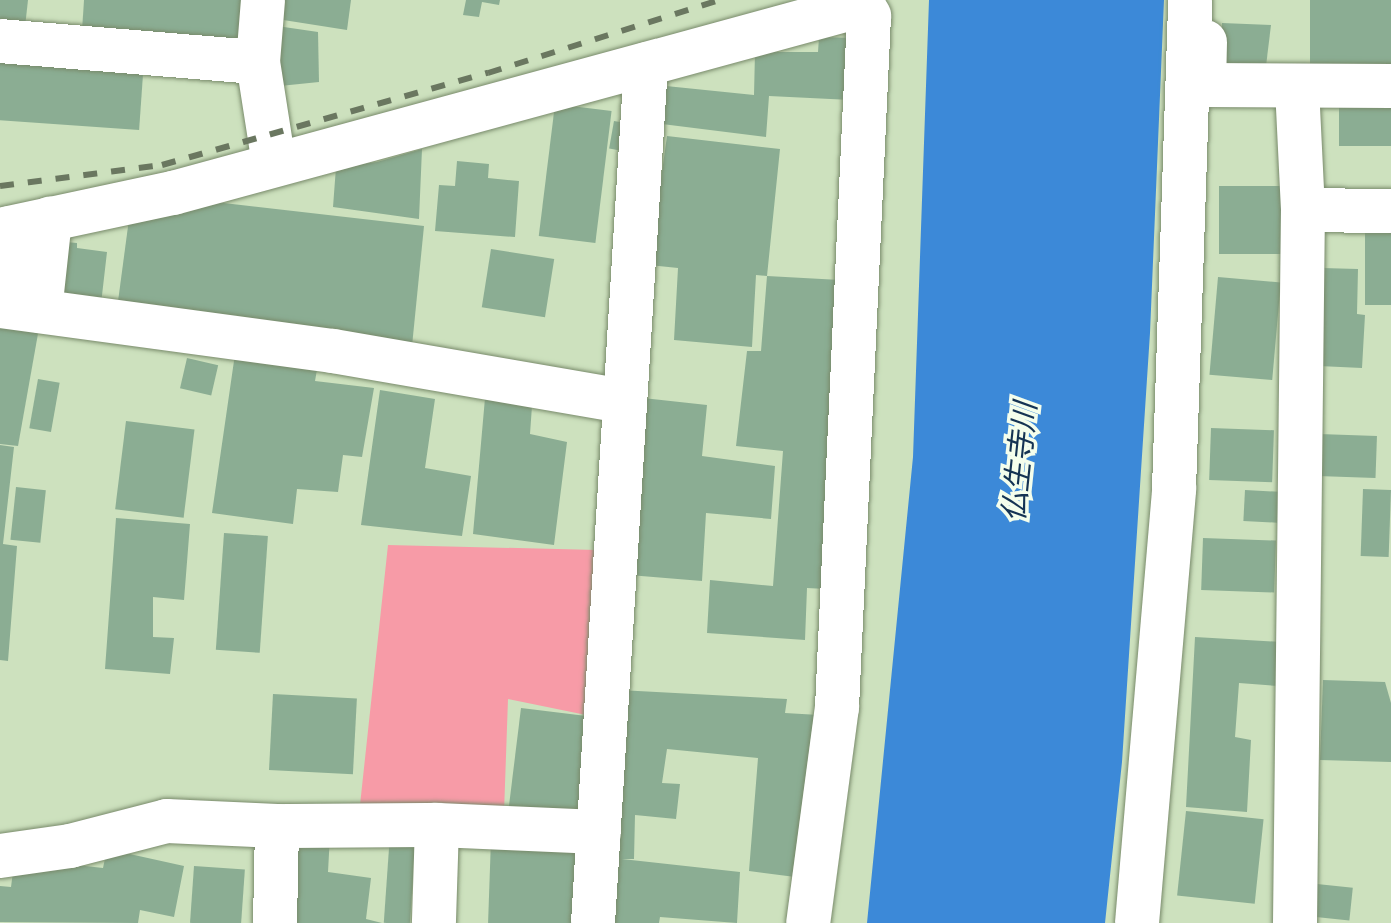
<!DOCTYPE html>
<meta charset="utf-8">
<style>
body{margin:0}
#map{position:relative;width:1391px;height:923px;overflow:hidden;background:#cde1be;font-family:Montserrat,"Noto Sans JP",sans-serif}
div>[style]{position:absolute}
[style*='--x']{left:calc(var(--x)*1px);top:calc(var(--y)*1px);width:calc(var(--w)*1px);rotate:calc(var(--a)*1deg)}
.green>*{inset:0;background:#f79ba7}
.water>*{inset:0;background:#3c89d8}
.building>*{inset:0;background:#8bad93;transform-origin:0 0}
.roads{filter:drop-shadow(0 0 2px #788a6a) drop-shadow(0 0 2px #788a6a)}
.minor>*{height:44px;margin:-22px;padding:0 22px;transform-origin:22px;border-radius:22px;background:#fff}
.rail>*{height:6px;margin-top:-3px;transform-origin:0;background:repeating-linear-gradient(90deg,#6a7760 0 14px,transparent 0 28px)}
span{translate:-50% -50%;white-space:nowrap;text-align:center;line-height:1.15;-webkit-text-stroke:7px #f4feec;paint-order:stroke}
.water-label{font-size:30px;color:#143353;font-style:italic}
</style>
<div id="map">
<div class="green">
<div style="clip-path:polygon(388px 545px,597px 550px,591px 716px,508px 699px,504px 813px,360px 805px)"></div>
</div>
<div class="water">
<div style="clip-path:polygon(929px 0,1164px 0,1150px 333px,1122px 762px,1105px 923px,867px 923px,913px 457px)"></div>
</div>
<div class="building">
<div style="clip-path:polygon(0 0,28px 0,25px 27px,0 25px)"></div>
<div style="clip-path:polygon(84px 0,251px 0,249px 44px,82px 31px)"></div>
<div style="clip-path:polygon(278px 0,351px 0,347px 30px,277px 19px)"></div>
<div style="clip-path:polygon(466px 0,500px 0,499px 5px,482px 2px,479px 17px,463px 15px)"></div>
<div style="left:1310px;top:0;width:81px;height:74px"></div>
<div style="clip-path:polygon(1222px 23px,1271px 25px,1266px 66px,1223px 66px)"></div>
<div style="clip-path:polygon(277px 26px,318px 32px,319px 82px,270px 87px)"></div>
<div style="clip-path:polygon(819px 37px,855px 38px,851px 100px,769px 96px,766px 137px,662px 124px,666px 86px,754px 95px,755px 52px,818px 52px)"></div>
<div style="left:0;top:55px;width:144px;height:65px;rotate:4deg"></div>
<div style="left:1391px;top:99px;width:47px;height:52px;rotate:90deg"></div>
<div style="left:555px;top:104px;width:57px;height:133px;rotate:7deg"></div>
<div style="left:614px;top:121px;width:17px;height:28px;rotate:10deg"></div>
<div style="clip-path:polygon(667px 136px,780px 149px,767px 276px,756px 275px,752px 347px,674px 340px,678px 268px,649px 265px)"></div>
<div style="clip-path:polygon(422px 149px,419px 219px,333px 207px,336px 167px,377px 162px)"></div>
<div style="clip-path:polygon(457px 161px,489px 164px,488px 178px,519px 181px,515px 237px,435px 231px,439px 185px,455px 186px)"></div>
<div style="left:1219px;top:186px;width:66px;height:68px"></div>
<div style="clip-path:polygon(215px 202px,424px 226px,412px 346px,117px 309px,129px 219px)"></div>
<div style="left:1365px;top:226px;width:26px;height:79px"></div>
<div style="clip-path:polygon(66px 242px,77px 243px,77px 248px,107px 252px,101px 304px,51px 299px)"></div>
<div style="left:491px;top:249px;width:64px;height:59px;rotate:9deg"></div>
<div style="clip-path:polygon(1322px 268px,1358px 269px,1357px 314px,1365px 315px,1362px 368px,1319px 366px)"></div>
<div style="clip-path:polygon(767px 276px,840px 280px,826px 589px,807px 588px,805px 640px,707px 633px,710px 580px,773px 586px,783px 451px,736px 446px,747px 351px,761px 351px)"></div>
<div style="left:1218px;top:277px;width:63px;height:98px;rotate:5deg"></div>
<div style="clip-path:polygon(0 325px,39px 328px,18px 446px,0 444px)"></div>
<div style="clip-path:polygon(235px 354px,318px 364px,315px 381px,374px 388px,362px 457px,343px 455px,338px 492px,297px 489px,293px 524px,212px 513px)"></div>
<div style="left:187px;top:358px;width:32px;height:31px;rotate:13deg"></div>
<div style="left:38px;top:379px;width:22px;height:50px;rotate:10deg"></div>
<div style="clip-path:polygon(380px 390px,435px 399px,425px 468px,471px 476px,462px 536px,361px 525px)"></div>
<div style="clip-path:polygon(485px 398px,532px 406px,530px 434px,567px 442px,554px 545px,473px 534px)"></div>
<div style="clip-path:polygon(643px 398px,707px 405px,702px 456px,775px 466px,771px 519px,706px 513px,702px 581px,629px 575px)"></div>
<div style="left:126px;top:421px;width:69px;height:89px;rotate:7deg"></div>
<div style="left:1211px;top:428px;width:63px;height:52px;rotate:2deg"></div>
<div style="left:1319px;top:434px;width:58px;height:42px;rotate:2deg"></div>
<div style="clip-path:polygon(0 445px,14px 447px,3px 544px,17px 546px,8px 661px,0 660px)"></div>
<div style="left:16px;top:487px;width:30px;height:53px;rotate:6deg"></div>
<div style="left:1363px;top:489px;width:28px;height:67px;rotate:2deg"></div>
<div style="left:1245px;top:490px;width:34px;height:31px;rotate:3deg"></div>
<div style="clip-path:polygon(116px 518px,190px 524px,184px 600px,153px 597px,153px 637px,174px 638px,170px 674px,105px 669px)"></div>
<div style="left:224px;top:533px;width:44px;height:117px;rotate:4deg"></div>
<div style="left:1203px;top:538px;width:73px;height:52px;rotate:2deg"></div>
<div style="clip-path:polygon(1195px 637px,1281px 642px,1278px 686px,1239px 683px,1235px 737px,1251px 740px,1247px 812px,1186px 807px)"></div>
<div style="clip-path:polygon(1323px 680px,1385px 682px,1391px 703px,1391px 762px,1320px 760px)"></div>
<div style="clip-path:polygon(619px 690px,787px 699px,785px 713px,819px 715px,803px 878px,749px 871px,758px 758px,667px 749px,662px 783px,680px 784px,676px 819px,635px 815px,634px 859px,622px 859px,740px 872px,737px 923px,660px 917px,659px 923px,608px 923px)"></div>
<div style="left:273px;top:694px;width:84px;height:76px;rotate:3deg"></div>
<div style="left:521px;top:708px;width:70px;height:100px;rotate:7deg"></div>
<div style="left:1186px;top:811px;width:78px;height:85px;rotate:6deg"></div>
<div style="clip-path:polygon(294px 832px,330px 835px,328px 872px,371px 878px,366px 919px,382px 923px,292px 923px)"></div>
<div style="left:390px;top:834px;width:26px;height:89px;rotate:4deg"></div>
<div style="left:491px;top:839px;width:91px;height:84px;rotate:2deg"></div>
<div style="clip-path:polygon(107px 849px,184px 866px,174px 917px,140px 910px,138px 923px,0 922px,0 886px,11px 887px,14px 864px,50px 862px,103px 868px)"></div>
<div style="left:194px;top:866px;width:51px;height:57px;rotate:4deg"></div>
<div style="left:1317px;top:884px;width:36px;height:33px;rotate:6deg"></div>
</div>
<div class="roads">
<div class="minor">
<div style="--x:263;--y:0;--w:62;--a:94.6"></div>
<div style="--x:258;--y:62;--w:103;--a:81.1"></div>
<div style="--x:0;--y:41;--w:259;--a:4.7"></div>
<div style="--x:1205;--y:42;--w:43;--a:91.3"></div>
<div style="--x:1204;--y:85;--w:187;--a:0.3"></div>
<div style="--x:1303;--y:210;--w:88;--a:0.7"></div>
<div style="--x:0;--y:230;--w:177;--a:-12.1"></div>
<div style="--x:173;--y:193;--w:715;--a:-15.24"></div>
<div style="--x:863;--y:5;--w:13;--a:61"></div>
<div style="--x:869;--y:16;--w:692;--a:92.65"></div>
<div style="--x:837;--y:707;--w:218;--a:97.6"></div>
<div style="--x:0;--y:306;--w:336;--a:7.7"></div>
<div style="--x:333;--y:351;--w:294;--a:9.8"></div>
<div style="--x:2;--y:306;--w:78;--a:-84.9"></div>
<div style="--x:40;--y:311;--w:93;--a:-83.8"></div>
<div style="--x:437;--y:825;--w:162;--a:2.5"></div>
<div style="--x:0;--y:856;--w:71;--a:-8.1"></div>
<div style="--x:70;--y:846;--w:100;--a:-14.5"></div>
<div style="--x:167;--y:821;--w:110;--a:2.6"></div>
<div style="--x:275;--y:923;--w:97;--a:-88.8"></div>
<div style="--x:277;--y:826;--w:160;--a:-0.4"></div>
<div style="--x:437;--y:825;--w:98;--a:91.8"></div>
<div style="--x:593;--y:923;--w:860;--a:-86.47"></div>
<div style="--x:1137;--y:923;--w:436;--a:-85.1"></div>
<div style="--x:1174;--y:489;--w:489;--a:-88.1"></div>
<div style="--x:1295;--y:923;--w:713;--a:-89.36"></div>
<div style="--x:1303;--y:210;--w:122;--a:-92.8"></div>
</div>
</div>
<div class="rail">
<div style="--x:0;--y:186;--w:163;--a:-7.4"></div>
<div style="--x:162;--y:165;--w:339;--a:-15.8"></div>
<div style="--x:488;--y:73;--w:243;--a:-17.5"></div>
</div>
<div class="water-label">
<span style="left:1020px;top:462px;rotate:-84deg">仏生寺川</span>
</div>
</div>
